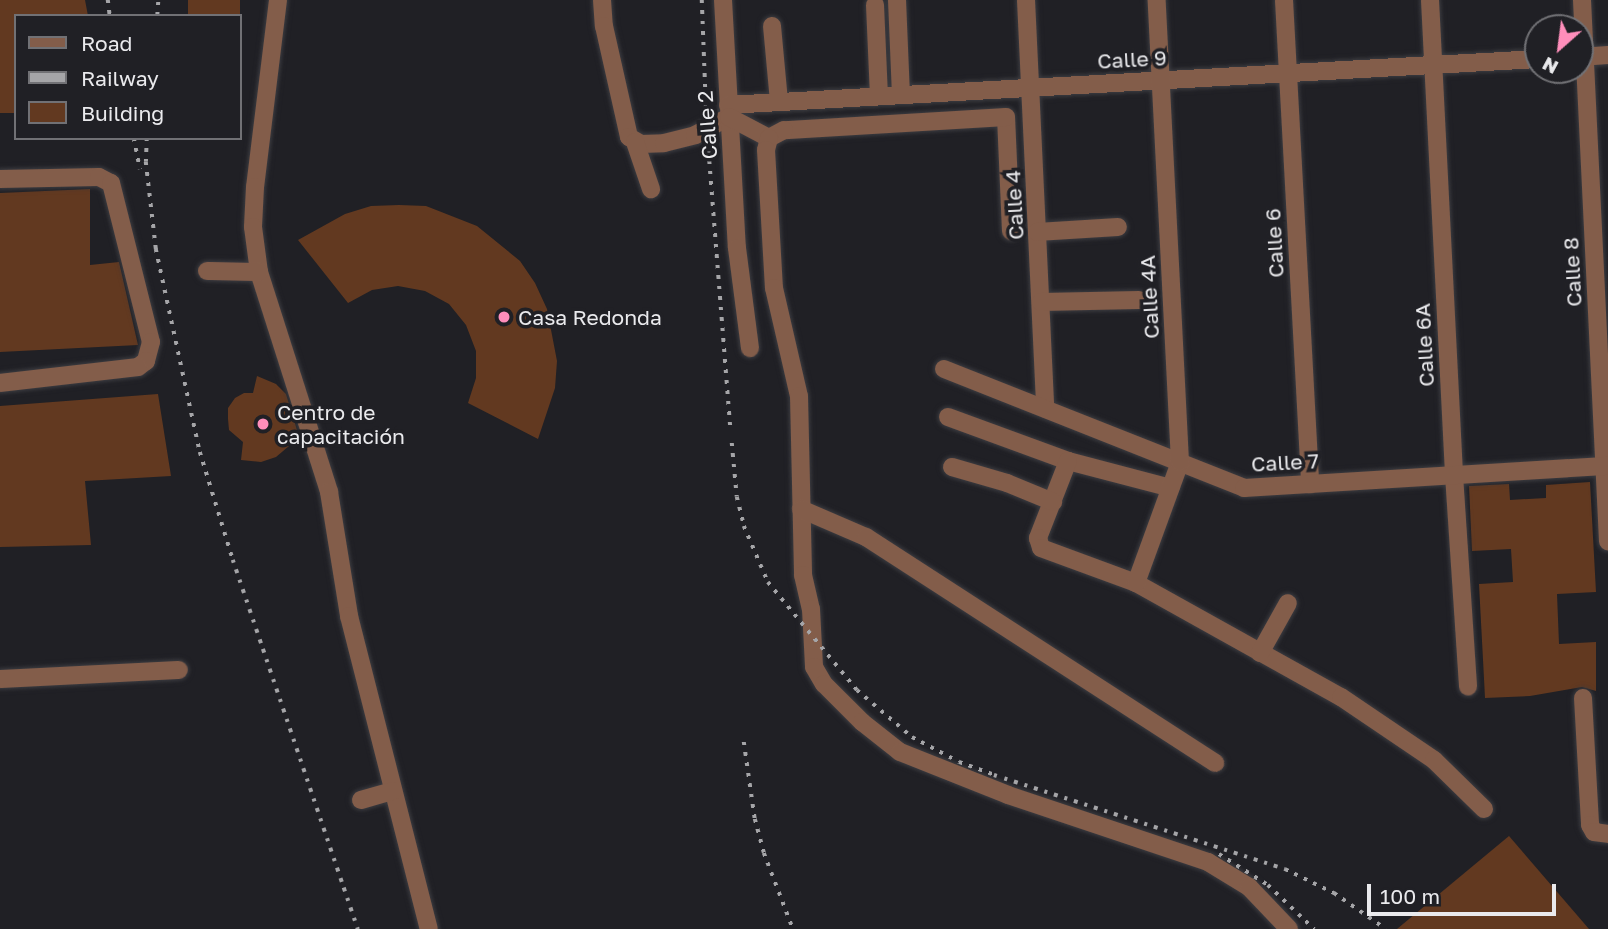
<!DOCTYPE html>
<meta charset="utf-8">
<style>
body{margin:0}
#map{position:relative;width:1608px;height:929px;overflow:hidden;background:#202025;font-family:"Golos Text",sans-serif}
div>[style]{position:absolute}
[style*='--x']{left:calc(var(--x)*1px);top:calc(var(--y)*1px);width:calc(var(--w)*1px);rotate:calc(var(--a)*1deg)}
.building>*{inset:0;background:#623920;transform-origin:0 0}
.roads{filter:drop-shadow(0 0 2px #3c3c41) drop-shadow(0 0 2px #3c3c41)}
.minor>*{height:18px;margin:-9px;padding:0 9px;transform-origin:9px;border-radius:9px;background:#835d4a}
.rail>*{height:3.5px;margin-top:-1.75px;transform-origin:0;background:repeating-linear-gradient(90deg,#a5a5a8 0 3.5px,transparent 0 10.5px)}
.dots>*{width:19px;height:19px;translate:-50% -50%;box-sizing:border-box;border:4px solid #202025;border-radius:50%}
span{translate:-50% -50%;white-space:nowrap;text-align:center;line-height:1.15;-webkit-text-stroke:7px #202025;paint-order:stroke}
.street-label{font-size:21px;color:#eaeaed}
.poi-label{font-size:21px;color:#eaeaed}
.left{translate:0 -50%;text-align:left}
.legend{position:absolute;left:14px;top:14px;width:228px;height:126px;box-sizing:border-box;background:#202025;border:2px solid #717175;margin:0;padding:9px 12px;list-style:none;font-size:21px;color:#eaeaed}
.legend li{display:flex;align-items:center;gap:14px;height:35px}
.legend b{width:35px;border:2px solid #717175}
.north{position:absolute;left:1524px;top:14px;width:70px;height:70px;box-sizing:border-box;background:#202025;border:2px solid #717175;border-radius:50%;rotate:208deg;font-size:19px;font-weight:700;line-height:28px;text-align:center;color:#eaeaed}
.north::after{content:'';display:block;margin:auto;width:24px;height:32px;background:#ff8ebb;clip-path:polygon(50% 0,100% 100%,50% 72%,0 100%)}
.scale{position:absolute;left:1367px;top:884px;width:189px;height:32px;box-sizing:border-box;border:4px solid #eaeaed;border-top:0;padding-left:9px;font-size:21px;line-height:24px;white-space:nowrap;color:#eaeaed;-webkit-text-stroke:5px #202025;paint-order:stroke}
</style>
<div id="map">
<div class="building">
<div style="clip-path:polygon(0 0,85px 0,88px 16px,16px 16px,16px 113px,0 113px)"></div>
<div style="left:188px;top:0;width:52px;height:16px"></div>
<div style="clip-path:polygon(90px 189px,90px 265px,119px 262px,138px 345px,0 352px,0 193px)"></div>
<div style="clip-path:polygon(399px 205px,426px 206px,477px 226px,520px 261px,535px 283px,547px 309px,557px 361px,555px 388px,538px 439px,468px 403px,476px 378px,476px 351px,466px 325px,449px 304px,425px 291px,398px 286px,372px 290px,348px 303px,298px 240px,345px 214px,371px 206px)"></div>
<div style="clip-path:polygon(257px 376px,276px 384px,286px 394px,297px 430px,289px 446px,276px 457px,261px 462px,241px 460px,243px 442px,229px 430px,228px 419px,228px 408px,235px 398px,244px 393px,253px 393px)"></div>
<div style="clip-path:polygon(158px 394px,171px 476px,85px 481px,91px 545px,0 547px,0 406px)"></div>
<div style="clip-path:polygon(1590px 482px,1596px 592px,1557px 594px,1559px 644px,1596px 642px,1596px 691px,1582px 687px,1530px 696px,1485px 698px,1479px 584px,1513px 582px,1511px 549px,1472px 551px,1469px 486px,1509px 484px,1510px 500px,1546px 498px,1546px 485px)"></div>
<div style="clip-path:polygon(1509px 836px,1589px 929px,1397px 929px)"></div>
</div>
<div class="roads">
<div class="minor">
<div style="--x:278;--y:0;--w:188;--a:97"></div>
<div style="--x:255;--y:187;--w:40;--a:92.9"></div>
<div style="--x:253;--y:227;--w:45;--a:82.4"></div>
<div style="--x:259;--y:272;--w:231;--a:72.3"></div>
<div style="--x:329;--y:492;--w:126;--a:80.8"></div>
<div style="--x:349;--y:616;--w:323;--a:75.7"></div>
<div style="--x:602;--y:0;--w:26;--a:86"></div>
<div style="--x:604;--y:26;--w:114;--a:77.3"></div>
<div style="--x:629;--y:137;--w:14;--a:30"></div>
<div style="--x:641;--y:144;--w:23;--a:-2"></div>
<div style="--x:664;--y:143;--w:32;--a:-14"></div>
<div style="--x:695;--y:135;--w:38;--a:-28"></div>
<div style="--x:723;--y:0;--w:248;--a:86.8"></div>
<div style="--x:737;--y:248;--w:101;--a:82.6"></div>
<div style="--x:897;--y:0;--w:95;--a:87.6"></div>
<div style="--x:1026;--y:0;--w:409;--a:87.3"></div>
<div style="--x:1284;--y:0;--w:485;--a:86.9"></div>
<div style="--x:1430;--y:0;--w:476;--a:87.1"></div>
<div style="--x:1454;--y:475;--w:212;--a:86.2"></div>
<div style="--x:1582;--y:0;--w:542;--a:87.25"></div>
<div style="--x:875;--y:5;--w:91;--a:87.5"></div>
<div style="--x:772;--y:26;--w:76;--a:84.7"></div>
<div style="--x:1580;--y:57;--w:28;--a:-4"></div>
<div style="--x:728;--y:105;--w:811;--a:-3.25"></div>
<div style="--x:729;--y:117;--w:45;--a:27.7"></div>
<div style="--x:635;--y:142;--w:50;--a:71.2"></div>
<div style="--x:0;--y:179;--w:99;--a:-1.2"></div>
<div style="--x:99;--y:177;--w:13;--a:27"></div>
<div style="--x:111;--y:183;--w:164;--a:75.9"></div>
<div style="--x:151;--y:342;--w:20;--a:105"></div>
<div style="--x:146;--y:361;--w:10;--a:143"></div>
<div style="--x:138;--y:367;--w:139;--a:173.4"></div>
<div style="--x:1011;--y:231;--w:114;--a:-92.5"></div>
<div style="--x:1006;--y:117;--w:222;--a:176.6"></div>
<div style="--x:784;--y:130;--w:17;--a:152"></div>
<div style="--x:769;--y:138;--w:12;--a:104"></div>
<div style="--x:766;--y:150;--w:138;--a:86.7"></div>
<div style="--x:774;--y:288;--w:111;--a:77"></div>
<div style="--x:799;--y:396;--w:179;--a:88.7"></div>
<div style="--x:803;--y:575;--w:35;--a:77"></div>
<div style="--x:811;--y:609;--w:58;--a:87"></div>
<div style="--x:814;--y:667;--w:20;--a:60"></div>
<div style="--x:824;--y:684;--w:54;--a:45"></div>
<div style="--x:862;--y:722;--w:48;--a:38.3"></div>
<div style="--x:900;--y:752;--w:116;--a:21.7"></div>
<div style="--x:1008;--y:795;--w:211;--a:18.5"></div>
<div style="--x:1208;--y:862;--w:48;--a:31.4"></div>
<div style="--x:1249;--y:887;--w:58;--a:46.4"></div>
<div style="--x:1037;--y:232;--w:81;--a:-3.5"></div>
<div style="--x:207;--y:271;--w:52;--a:1.1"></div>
<div style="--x:1041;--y:302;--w:98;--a:-1.2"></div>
<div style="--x:944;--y:369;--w:323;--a:21.6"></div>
<div style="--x:1244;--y:488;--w:365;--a:-3.5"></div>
<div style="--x:948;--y:417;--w:128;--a:20.1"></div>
<div style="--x:1068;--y:461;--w:106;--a:14.7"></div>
<div style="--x:1068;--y:461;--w:83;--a:111.3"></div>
<div style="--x:1038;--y:538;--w:10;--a:73"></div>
<div style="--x:1041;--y:548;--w:101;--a:20.2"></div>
<div style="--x:1136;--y:583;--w:235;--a:29.1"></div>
<div style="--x:1341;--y:697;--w:112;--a:34.1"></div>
<div style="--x:1434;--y:760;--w:70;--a:44.4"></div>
<div style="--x:952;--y:467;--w:57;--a:16.2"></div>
<div style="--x:1007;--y:483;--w:50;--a:22.4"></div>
<div style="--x:801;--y:509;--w:71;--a:23.3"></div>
<div style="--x:866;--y:537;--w:416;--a:32.9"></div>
<div style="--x:1136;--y:583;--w:129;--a:-70"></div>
<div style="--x:1180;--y:462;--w:463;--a:-92.9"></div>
<div style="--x:1260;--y:653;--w:57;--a:-60.8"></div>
<div style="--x:0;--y:679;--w:179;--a:-2.9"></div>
<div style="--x:1583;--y:698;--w:127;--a:86.8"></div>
<div style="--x:1590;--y:825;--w:8;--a:60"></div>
<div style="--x:1594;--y:832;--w:14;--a:8"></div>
<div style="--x:361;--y:800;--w:33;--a:-16"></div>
</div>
</div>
<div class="rail">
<div style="--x:108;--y:0;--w:16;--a:83"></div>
<div style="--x:702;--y:0;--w:129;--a:87.8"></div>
<div style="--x:707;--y:129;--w:303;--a:85.5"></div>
<div style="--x:157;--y:16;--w:16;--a:-86"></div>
<div style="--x:134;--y:138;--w:32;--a:79"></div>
<div style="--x:147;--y:138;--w:24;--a:92"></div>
<div style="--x:146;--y:162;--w:88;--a:83.4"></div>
<div style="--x:156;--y:249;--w:208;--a:77.8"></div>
<div style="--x:200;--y:452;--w:113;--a:73"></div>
<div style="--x:233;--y:560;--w:390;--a:71.3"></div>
<div style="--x:732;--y:443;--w:54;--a:84.7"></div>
<div style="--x:737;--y:497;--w:30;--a:76"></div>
<div style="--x:744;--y:526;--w:61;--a:66.8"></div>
<div style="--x:768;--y:582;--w:140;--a:50.5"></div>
<div style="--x:857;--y:690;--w:72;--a:40.5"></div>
<div style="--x:912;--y:737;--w:53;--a:28"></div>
<div style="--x:959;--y:762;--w:37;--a:20"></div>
<div style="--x:994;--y:775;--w:306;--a:17.9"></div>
<div style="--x:1285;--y:869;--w:55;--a:26.1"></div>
<div style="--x:1334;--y:893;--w:63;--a:34.7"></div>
<div style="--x:744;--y:742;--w:78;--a:81.9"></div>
<div style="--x:755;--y:819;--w:35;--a:75"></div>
<div style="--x:764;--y:853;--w:81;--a:69.1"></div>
<div style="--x:1219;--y:854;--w:58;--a:32.3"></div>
<div style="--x:1268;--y:885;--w:64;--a:43.7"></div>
</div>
<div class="dots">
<div style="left:504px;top:317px;background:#ff8ebb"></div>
<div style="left:263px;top:424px;background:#ff8ebb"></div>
</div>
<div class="street-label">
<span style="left:1132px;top:59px;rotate:-3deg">Calle 9</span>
<span style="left:707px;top:125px;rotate:-94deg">Calle 2</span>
<span style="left:1014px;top:205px;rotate:-93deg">Calle 4</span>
<span style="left:1274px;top:243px;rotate:-93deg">Calle 6</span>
<span style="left:1572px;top:272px;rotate:-93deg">Calle 8</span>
<span style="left:1149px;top:297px;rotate:-93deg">Calle 4A</span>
<span style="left:1424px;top:345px;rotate:-93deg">Calle 6A</span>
<span style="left:1285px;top:462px;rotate:-3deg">Calle 7</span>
</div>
<div class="poi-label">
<span class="left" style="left:518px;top:317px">Casa Redonda</span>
<span class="left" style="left:277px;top:424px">Centro de<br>capacitación</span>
</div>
<ul class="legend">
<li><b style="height:9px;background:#835d4a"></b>Road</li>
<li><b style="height:9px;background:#a5a5a8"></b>Railway</li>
<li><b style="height:19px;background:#623920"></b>Building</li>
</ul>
<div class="north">N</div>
<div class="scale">100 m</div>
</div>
